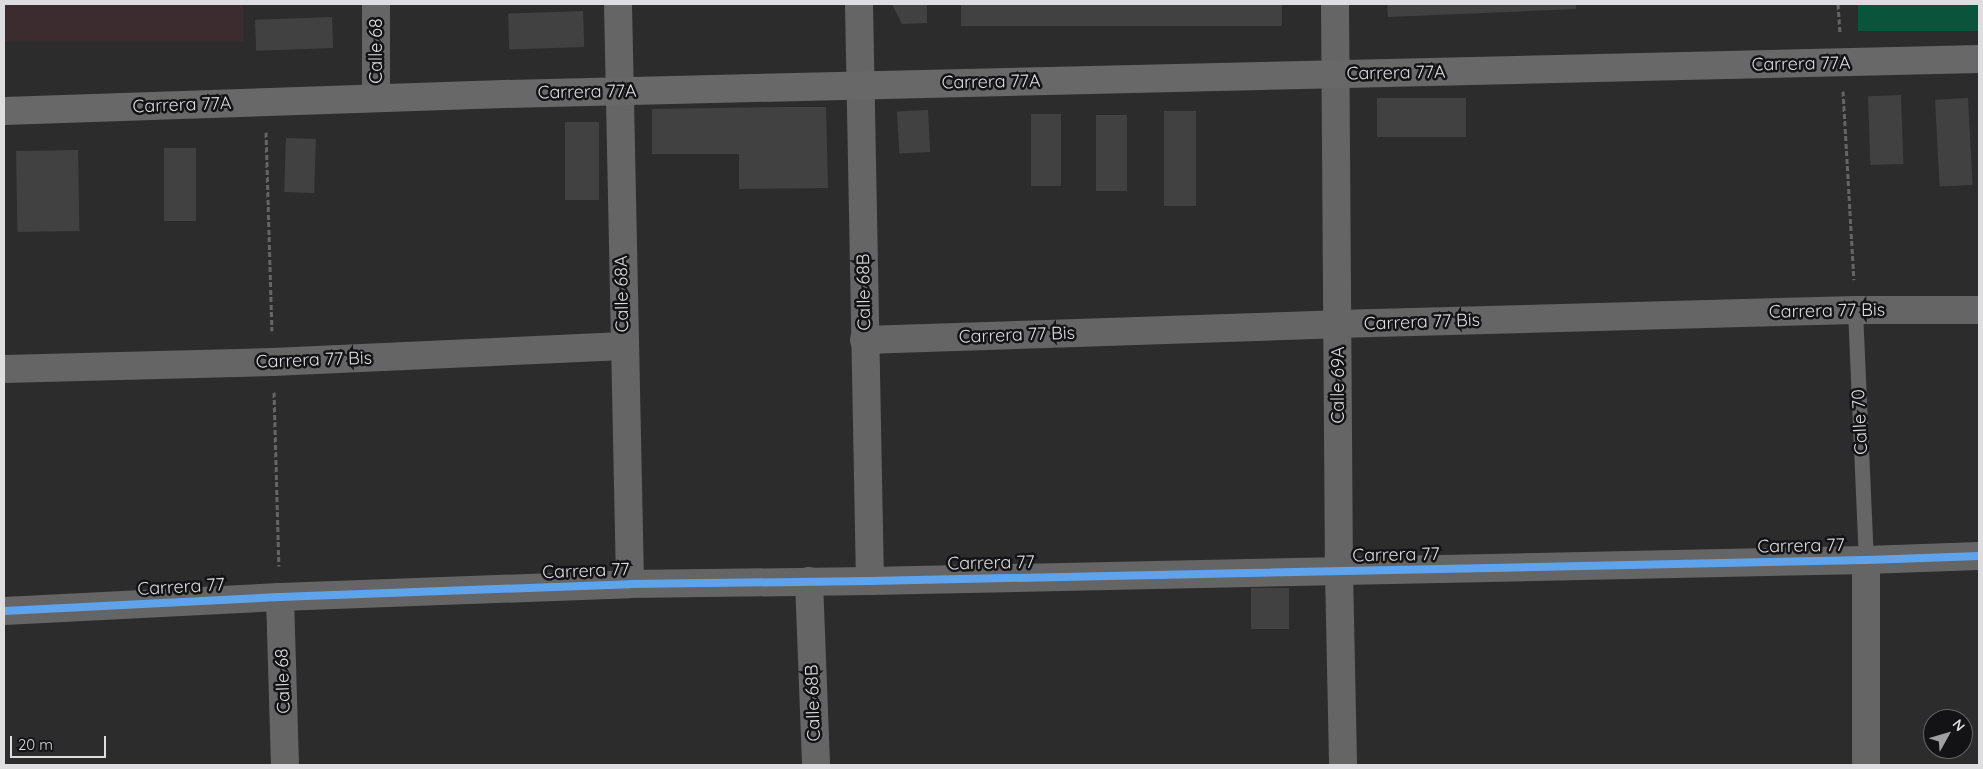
<!DOCTYPE html>
<style>
body{margin:0}
#map{position:relative;width:1983px;height:769px;overflow:hidden;background:#2c2c2d;font-family:Quicksand,sans-serif}
div>[style]{position:absolute}
[style*='--x']{left:calc(var(--x)*1px);top:calc(var(--y)*1px);width:calc(var(--w)*1px);rotate:calc(var(--a)*1deg)}
.education>*{inset:0;background:#3d2c2f;transform-origin:0 0}
.green>*{inset:0;background:#0a543c;transform-origin:0 0}
.building>*{inset:0;background:#424141;transform-origin:0 0}
.path>*{height:3px;margin-top:-1.5px;transform-origin:0;background:repeating-linear-gradient(90deg,#656565 0 5px,transparent 0 7.5px)}
.service>*{height:15px;margin:-7.5px;padding:0 7.5px;transform-origin:7.5px;border-radius:7.5px;background:#656565}
.minor>*{height:28px;margin:-14px;padding:0 14px;transform-origin:14px;border-radius:14px;background:#656565}
.tertiary>*{height:28px;margin:-14px;padding:0 14px;transform-origin:14px;border-radius:14px;background:#656565}
.secondary>*{height:28px;margin:-14px;padding:0 14px;transform-origin:14px;border-radius:14px;background:#686868}
.cycleway>*{height:8px;margin:-4px;padding:0 4px;transform-origin:4px;border-radius:4px;background:#60a3ed}
span{translate:-50% -50%;white-space:nowrap;text-align:center;line-height:1.15;-webkit-text-stroke:5px #131315;paint-order:stroke}
.street-label{font-size:18px;color:#dedee1}
.frame{position:absolute;inset:0;border:5px solid #dedee1;pointer-events:none}
.north{position:absolute;left:1923px;top:709px;width:50px;height:50px;box-sizing:border-box;background:#131315;border:1px solid #646467;border-radius:50%;rotate:51deg;font-size:14px;font-weight:700;line-height:20px;text-align:center;color:#dedee1}
.north::after{content:'';display:block;margin:auto;width:18px;height:22px;background:#a0a0a2;clip-path:polygon(50% 0,100% 100%,50% 72%,0 100%)}
.scale{position:absolute;left:10px;top:736px;width:96px;height:22px;box-sizing:border-box;border:2px solid #dedee1;border-top:0;padding-left:6px;font-size:15px;line-height:18px;white-space:nowrap;color:#dedee1;-webkit-text-stroke:4px #131315;paint-order:stroke}
</style>
<div id="map">
<div class="education">
<div style="left:4px;top:4px;width:239px;height:37px"></div>
</div>
<div class="green">
<div style="left:1858px;top:4px;width:121px;height:27px"></div>
</div>
<div class="building">
<div style="clip-path:polygon(892px 4px,927px 4px,927px 23px,902px 24px)"></div>
<div style="left:961px;top:4px;width:321px;height:22px"></div>
<div style="clip-path:polygon(1387px 4px,1576px 4px,1576px 9px,1388px 17px)"></div>
<div style="left:583px;top:11px;width:36px;height:75px;rotate:88deg"></div>
<div style="left:332px;top:17px;width:31px;height:77px;rotate:88deg"></div>
<div style="left:1901px;top:95px;width:69px;height:33px;rotate:88deg"></div>
<div style="left:1466px;top:98px;width:39px;height:89px;rotate:90deg"></div>
<div style="left:1968px;top:98px;width:87px;height:33px;rotate:87deg"></div>
<div style="clip-path:polygon(785px 107px,826px 107px,828px 188px,739px 189px,739px 154px,652px 154px,652px 109px)"></div>
<div style="left:928px;top:110px;width:42px;height:31px;rotate:87deg"></div>
<div style="left:1164px;top:111px;width:32px;height:95px"></div>
<div style="left:1031px;top:114px;width:30px;height:72px"></div>
<div style="left:1096px;top:115px;width:31px;height:76px"></div>
<div style="left:565px;top:122px;width:34px;height:78px"></div>
<div style="left:286px;top:138px;width:30px;height:54px;rotate:2deg"></div>
<div style="left:164px;top:148px;width:32px;height:73px"></div>
<div style="left:78px;top:150px;width:81px;height:62px;rotate:89deg"></div>
<div style="left:1251px;top:588px;width:38px;height:41px"></div>
</div>
<div class="path">
<div style="--x:1838;--y:4;--w:29;--a:86"></div>
<div style="--x:1843;--y:91;--w:189;--a:86.7"></div>
<div style="--x:266;--y:132;--w:199;--a:88.3"></div>
<div style="--x:274;--y:392;--w:174;--a:88.4"></div>
</div>
<div class="service">
<div style="--x:1855;--y:310;--w:250;--a:87.5"></div>
</div>
<div class="minor">
<div style="--x:376;--y:4;--w:94;--a:90"></div>
<div style="--x:618;--y:4;--w:580;--a:88.81"></div>
<div style="--x:859;--y:4;--w:577;--a:88.91"></div>
<div style="--x:864;--y:340;--w:473;--a:-1.9"></div>
<div style="--x:1337;--y:324;--w:518;--a:-1.55"></div>
<div style="--x:1855;--y:310;--w:124;--a:0"></div>
<div style="--x:4;--y:369;--w:269;--a:-1.5"></div>
<div style="--x:273;--y:362;--w:351;--a:-2.6"></div>
<div style="--x:809;--y:581;--w:184;--a:87.8"></div>
<div style="--x:280;--y:597;--w:168;--a:88.3"></div>
<div style="--x:4;--y:611;--w:276;--a:-2.9"></div>
<div style="--x:280;--y:597;--w:350;--a:-2.1"></div>
<div style="--x:630;--y:584;--w:240;--a:-0.7"></div>
<div style="--x:870;--y:581;--w:996;--a:-1.21"></div>
<div style="--x:1866;--y:560;--w:113;--a:-2"></div>
<div style="--x:1866;--y:765;--w:205;--a:-90"></div>
</div>
<div class="tertiary">
<div style="--x:1335;--y:4;--w:567;--a:89.6"></div>
<div style="--x:1339;--y:571;--w:194;--a:88.8"></div>
</div>
<div class="secondary">
<div style="--x:4;--y:111;--w:500;--a:-1.95"></div>
<div style="--x:504;--y:94;--w:1475;--a:-1.36"></div>
</div>
<div class="cycleway">
<div style="--x:4;--y:611;--w:276;--a:-2.9"></div>
<div style="--x:280;--y:597;--w:350;--a:-2.1"></div>
<div style="--x:630;--y:584;--w:240;--a:-0.7"></div>
<div style="--x:870;--y:581;--w:996;--a:-1.21"></div>
<div style="--x:1866;--y:560;--w:113;--a:-2"></div>
</div>
<div class="street-label">
<span style="left:376px;top:51px;rotate:-90deg">Calle 68</span>
<span style="left:1801px;top:64px;rotate:-1deg">Carrera 77A</span>
<span style="left:1396px;top:73px;rotate:-1deg">Carrera 77A</span>
<span style="left:991px;top:82px;rotate:-1deg">Carrera 77A</span>
<span style="left:587px;top:92px;rotate:-1deg">Carrera 77A</span>
<span style="left:182px;top:105px;rotate:-2deg">Carrera 77A</span>
<span style="left:864px;top:292px;rotate:-91deg">Calle 68B</span>
<span style="left:622px;top:294px;rotate:-91deg">Calle 68A</span>
<span style="left:1827px;top:311px;rotate:-1deg">Carrera 77 Bis</span>
<span style="left:1422px;top:322px;rotate:-2deg">Carrera 77 Bis</span>
<span style="left:1017px;top:335px;rotate:-2deg">Carrera 77 Bis</span>
<span style="left:314px;top:360px;rotate:-2deg">Carrera 77 Bis</span>
<span style="left:1338px;top:385px;rotate:-90deg">Calle 69A</span>
<span style="left:1860px;top:422px;rotate:-93deg">Calle 70</span>
<span style="left:1801px;top:546px;rotate:-1deg">Carrera 77</span>
<span style="left:1396px;top:555px;rotate:-1deg">Carrera 77</span>
<span style="left:991px;top:563px;rotate:-1deg">Carrera 77</span>
<span style="left:586px;top:571px;rotate:-2deg">Carrera 77</span>
<span style="left:181px;top:587px;rotate:-3deg">Carrera 77</span>
<span style="left:283px;top:681px;rotate:-92deg">Calle 68</span>
<span style="left:813px;top:703px;rotate:-92deg">Calle 68B</span>
</div>
<div class="frame"></div>
<div class="north">N</div>
<div class="scale">20 m</div>
</div>
